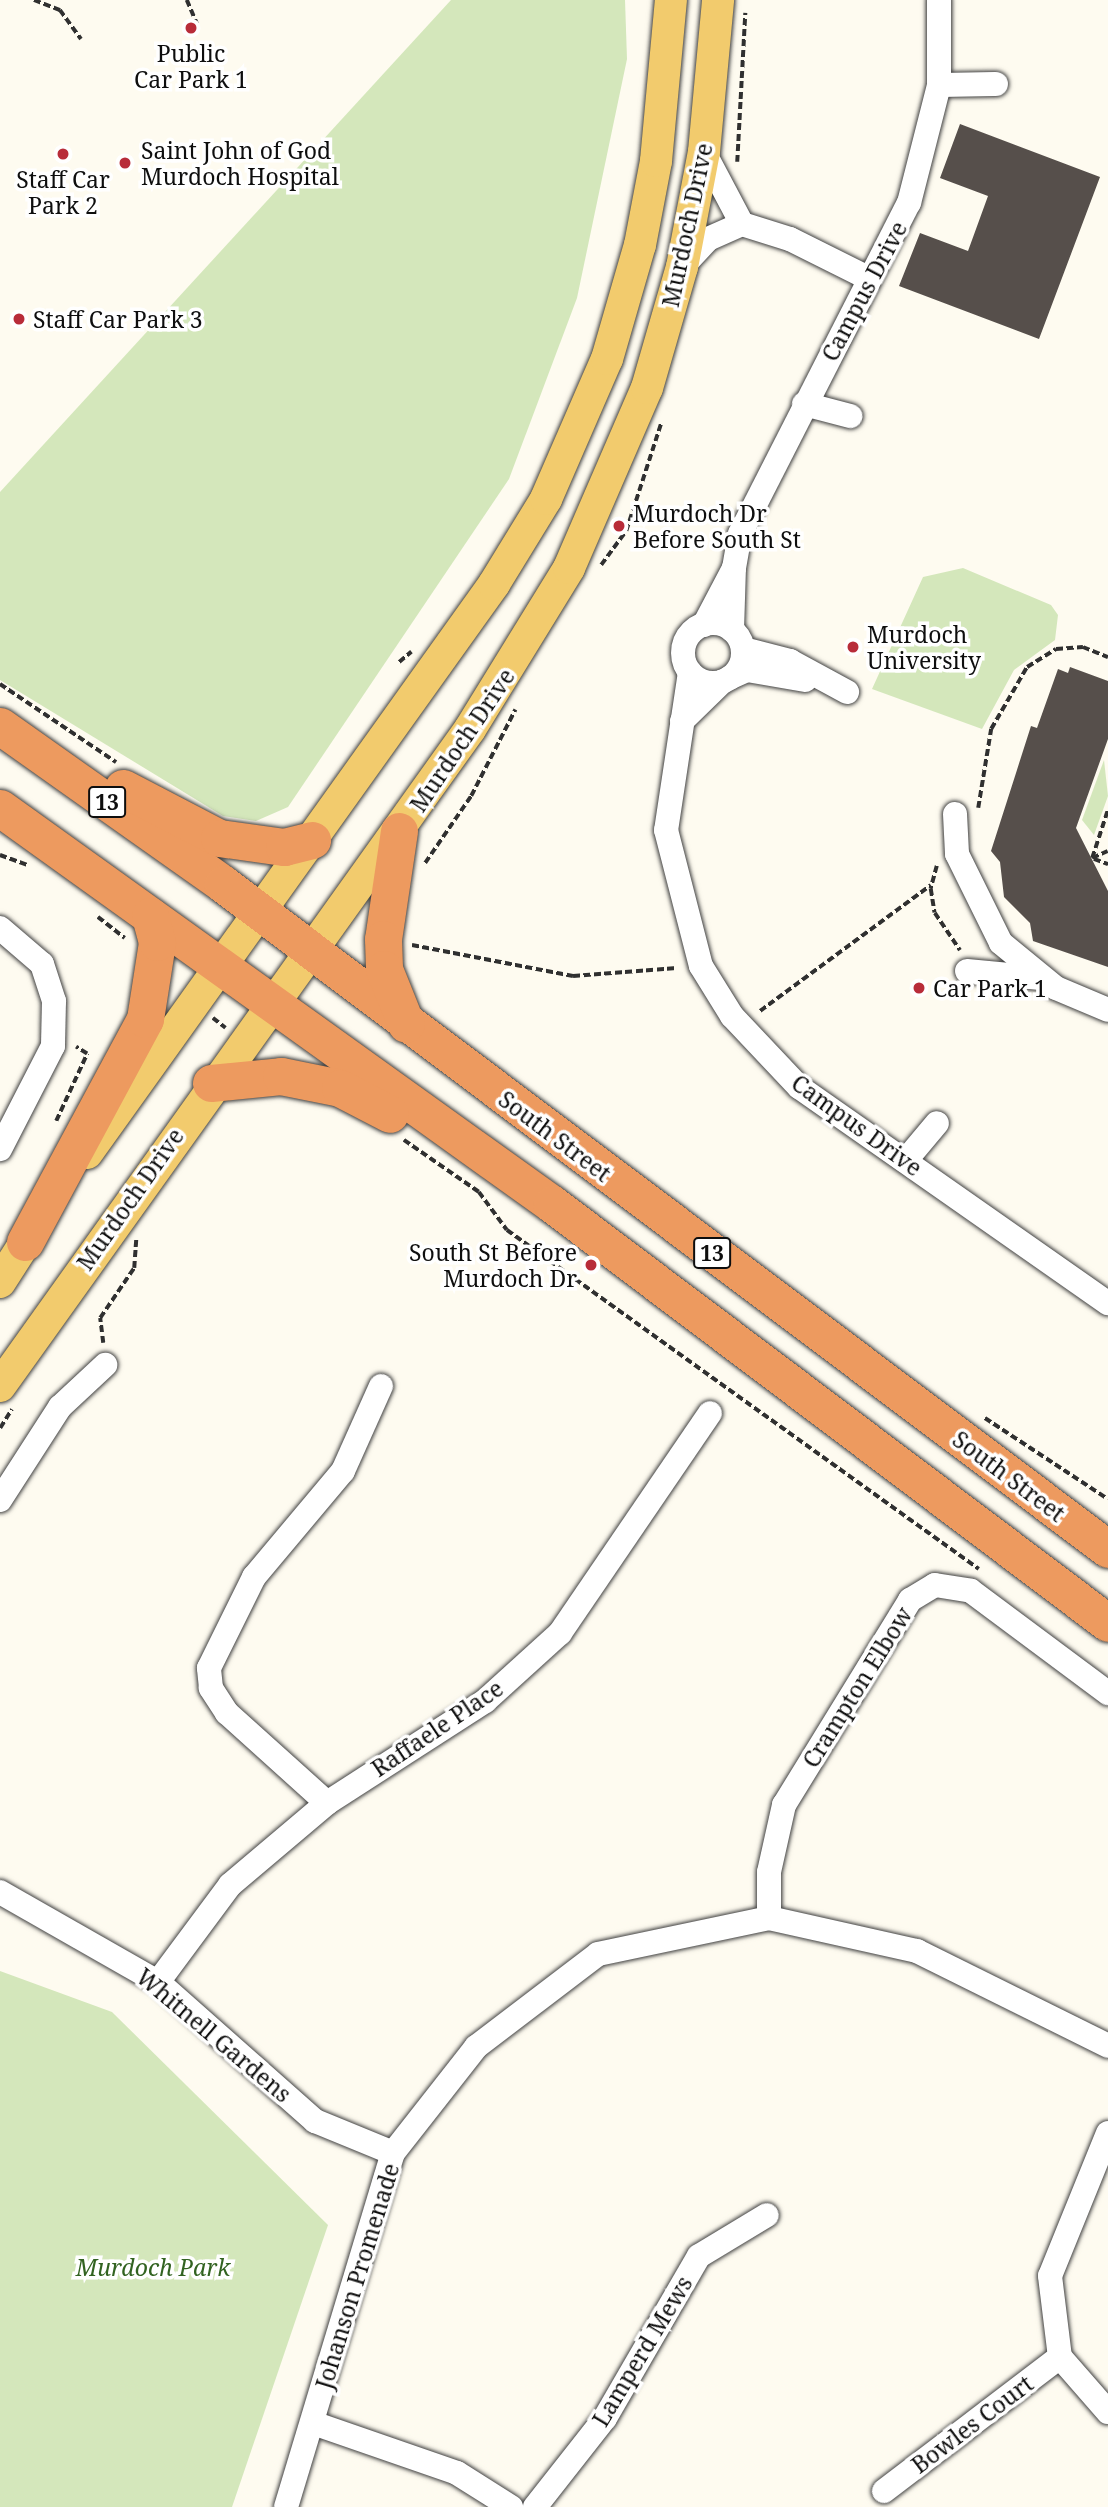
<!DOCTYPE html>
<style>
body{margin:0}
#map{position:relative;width:1108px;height:2507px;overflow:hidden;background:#fefbf0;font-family:"Noto Serif",serif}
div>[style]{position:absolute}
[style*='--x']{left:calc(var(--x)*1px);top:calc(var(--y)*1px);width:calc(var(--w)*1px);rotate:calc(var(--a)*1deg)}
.green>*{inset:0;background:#d4e7bb}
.building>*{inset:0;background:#564f4b}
.path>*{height:3.5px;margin-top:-1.75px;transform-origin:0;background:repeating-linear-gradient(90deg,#303030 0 7px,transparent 0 10.5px)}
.roads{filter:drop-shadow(0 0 2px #414141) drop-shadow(0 0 2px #414141)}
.minor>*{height:24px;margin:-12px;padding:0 12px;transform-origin:12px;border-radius:12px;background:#fff}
.minor>.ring{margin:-12px;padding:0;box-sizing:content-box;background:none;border:24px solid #fff;border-radius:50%}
.major>*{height:32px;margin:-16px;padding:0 16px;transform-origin:16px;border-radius:16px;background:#f2cb6d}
.highway>*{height:37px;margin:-18.5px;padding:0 18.5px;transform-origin:18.5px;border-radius:18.5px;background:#ed9a5f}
.dots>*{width:19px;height:19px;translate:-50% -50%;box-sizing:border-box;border:4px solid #fff;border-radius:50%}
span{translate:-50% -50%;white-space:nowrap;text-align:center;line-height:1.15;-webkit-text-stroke:7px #fff;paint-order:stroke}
.shield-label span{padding:2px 5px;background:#fff;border:2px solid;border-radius:5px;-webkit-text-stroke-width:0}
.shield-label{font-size:21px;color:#0e0e0e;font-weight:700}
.poi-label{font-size:23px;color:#0e0e0e}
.left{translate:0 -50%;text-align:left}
.right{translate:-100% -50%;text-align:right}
.street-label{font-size:23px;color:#0e0e0e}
.park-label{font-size:23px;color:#326321;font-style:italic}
</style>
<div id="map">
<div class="green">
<div style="clip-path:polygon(451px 0,625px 0,627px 59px,577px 298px,509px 479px,288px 807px,256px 821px,223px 816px,0 680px,0 492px)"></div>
<div style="clip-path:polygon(963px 568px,1051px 605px,1058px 615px,1055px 640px,1014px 670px,982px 729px,872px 689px,923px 577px)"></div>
<div style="clip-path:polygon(1104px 760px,1108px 796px,1094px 835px,1082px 820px)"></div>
<div style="clip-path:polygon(0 1971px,112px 2012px,328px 2225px,232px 2507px,0 2507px)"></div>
</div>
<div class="building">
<div style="clip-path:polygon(960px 124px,1100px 177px,1039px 339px,899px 286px,920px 233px,968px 251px,988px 196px,940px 178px)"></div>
<div style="clip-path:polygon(1070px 667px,1108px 681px,1108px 739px,1076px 828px,1108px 891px,1108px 967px,1033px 941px,1030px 923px,1004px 897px,1000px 862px,991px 851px,1031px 726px,1037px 728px,1058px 669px,1068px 673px)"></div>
</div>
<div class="path">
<div style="--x:34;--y:0;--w:28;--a:21"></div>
<div style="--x:60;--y:10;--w:36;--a:54"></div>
<div style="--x:187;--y:0;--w:26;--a:67"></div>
<div style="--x:737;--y:162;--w:149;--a:-86.9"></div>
<div style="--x:601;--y:565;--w:42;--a:-53.7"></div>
<div style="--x:626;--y:531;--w:114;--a:-72"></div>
<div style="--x:399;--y:662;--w:16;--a:-40"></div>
<div style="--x:0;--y:684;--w:140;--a:33.9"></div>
<div style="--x:978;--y:808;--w:80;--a:-80.7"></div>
<div style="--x:991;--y:729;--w:72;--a:-59.9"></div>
<div style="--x:1027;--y:667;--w:34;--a:-32"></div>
<div style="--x:1056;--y:649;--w:27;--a:-4"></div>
<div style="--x:1083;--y:647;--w:27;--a:22"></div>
<div style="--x:0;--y:855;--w:29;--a:20"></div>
<div style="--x:1092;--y:858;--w:52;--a:-71.9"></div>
<div style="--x:1092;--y:858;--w:17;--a:-24"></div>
<div style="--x:1094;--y:859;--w:15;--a:20"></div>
<div style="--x:425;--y:863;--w:81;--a:-55.5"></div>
<div style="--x:471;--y:796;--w:97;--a:-62.9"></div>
<div style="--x:937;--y:866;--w:24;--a:105"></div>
<div style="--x:931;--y:889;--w:24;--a:81"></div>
<div style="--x:935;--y:913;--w:45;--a:56"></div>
<div style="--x:98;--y:917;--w:34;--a:38"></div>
<div style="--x:412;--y:945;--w:164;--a:10.9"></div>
<div style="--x:573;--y:976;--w:104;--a:-4.4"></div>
<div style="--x:760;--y:1011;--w:212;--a:-36.4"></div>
<div style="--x:213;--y:1018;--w:16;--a:38"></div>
<div style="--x:56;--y:1121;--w:74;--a:-65.2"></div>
<div style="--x:87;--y:1054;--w:13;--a:-148"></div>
<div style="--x:404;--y:1140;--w:91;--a:34.7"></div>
<div style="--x:479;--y:1192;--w:47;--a:53.6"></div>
<div style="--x:507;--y:1230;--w:581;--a:35.69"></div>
<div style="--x:103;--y:1343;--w:25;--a:-97"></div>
<div style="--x:100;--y:1318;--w:60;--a:-55.8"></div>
<div style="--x:134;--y:1268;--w:29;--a:-86"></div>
<div style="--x:985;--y:1418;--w:147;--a:33.4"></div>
<div style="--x:0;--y:1428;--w:22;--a:-58"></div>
</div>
<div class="roads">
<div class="minor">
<div style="--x:939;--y:85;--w:57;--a:-1"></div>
<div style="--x:704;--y:152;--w:81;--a:62.2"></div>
<div style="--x:682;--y:267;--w:38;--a:-47"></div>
<div style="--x:708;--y:239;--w:37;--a:-24"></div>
<div style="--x:742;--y:224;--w:50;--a:17.4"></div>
<div style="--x:790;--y:239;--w:89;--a:26.6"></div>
<div style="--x:804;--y:404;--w:48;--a:14.6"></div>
<div class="ring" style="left:683px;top:623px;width:36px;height:36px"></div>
<div style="--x:704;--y:625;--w:64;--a:-62.2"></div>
<div style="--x:734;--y:568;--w:35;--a:-80"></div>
<div style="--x:740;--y:534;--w:372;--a:-63"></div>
<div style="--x:909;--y:203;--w:122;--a:-75.7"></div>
<div style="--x:939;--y:85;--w:85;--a:-90"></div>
<div style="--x:732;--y:630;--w:62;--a:-88.2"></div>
<div style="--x:743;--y:649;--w:49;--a:14.3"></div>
<div style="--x:790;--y:661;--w:65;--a:28.5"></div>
<div style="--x:690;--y:672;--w:160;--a:98.6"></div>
<div style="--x:666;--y:830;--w:140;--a:75.6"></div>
<div style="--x:701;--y:966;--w:59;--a:58.2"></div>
<div style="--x:732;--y:1016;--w:98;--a:46.7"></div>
<div style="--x:799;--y:1087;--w:377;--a:35"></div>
<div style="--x:729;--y:678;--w:20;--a:-24"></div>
<div style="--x:747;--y:670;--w:59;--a:9.8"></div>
<div style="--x:682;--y:721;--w:57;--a:-44.3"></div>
<div style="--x:955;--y:814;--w:40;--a:87.1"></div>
<div style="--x:957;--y:854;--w:99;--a:63.7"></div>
<div style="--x:1001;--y:943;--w:71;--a:39.3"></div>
<div style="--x:1056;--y:988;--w:56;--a:22.9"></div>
<div style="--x:0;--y:928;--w:55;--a:40.6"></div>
<div style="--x:42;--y:964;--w:39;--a:72"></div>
<div style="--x:54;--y:1001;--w:45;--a:91.3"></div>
<div style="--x:53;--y:1046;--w:116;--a:117.2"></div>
<div style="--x:967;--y:971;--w:74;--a:5.4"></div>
<div style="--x:906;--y:1160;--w:48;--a:-50"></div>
<div style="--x:0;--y:1500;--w:111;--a:-57.2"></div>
<div style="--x:60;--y:1407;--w:62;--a:-43"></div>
<div style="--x:327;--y:1803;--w:135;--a:-138"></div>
<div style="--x:227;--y:1713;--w:30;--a:-123"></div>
<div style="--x:211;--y:1688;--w:20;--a:-96"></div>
<div style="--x:209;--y:1668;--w:102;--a:-63.7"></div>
<div style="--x:254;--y:1577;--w:138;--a:-50"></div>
<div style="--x:343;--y:1471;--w:93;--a:-65.9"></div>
<div style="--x:0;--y:1892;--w:182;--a:29.7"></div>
<div style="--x:158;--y:1982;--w:210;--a:41.5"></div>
<div style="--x:315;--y:2121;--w:84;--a:22.3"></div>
<div style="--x:769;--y:1918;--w:46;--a:-90"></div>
<div style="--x:769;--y:1872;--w:69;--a:-77.4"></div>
<div style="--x:784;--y:1805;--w:241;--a:-58.4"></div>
<div style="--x:910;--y:1600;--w:29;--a:-31"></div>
<div style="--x:935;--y:1585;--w:36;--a:9"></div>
<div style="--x:971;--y:1591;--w:171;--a:36.7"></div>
<div style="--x:158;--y:1982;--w:121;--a:-53.4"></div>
<div style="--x:230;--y:1885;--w:127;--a:-40.2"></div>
<div style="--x:327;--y:1803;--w:188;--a:-32.8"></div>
<div style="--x:485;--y:1701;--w:101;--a:-42.2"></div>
<div style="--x:560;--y:1633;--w:266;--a:-55.7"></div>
<div style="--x:1108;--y:2133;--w:154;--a:112.1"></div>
<div style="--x:1050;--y:2276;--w:82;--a:83"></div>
<div style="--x:1060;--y:2357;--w:73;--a:48.9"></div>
<div style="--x:313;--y:2423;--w:152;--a:19.1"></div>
<div style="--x:457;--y:2473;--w:64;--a:32.2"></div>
<div style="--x:884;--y:2491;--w:221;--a:-37.3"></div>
<div style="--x:286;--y:2507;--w:370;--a:-73.2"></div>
<div style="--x:393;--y:2153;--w:135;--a:-51.9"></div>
<div style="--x:476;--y:2047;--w:153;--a:-37.3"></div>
<div style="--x:598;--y:1954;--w:175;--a:-11.9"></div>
<div style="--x:769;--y:1918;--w:152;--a:12.6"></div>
<div style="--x:917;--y:1951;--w:213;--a:26.4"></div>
<div style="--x:535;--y:2507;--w:113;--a:-51.8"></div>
<div style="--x:605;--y:2418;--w:187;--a:-59.9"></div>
<div style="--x:699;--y:2256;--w:79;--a:-31.1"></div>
</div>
<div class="major">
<div style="--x:87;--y:1153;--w:700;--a:-54.42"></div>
<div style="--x:494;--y:584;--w:100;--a:-58.5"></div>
<div style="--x:546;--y:499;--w:153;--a:-66.5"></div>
<div style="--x:607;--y:359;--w:119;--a:-73.9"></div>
<div style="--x:640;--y:245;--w:86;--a:-79.2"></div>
<div style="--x:656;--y:161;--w:162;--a:-84.7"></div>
<div style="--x:0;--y:1282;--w:72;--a:-57.4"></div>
<div style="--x:0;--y:1386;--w:808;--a:-54.42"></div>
<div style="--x:470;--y:729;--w:189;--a:-58.4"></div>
<div style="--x:569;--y:568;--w:196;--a:-66.6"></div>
<div style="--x:647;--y:388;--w:126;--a:-73.9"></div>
<div style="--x:682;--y:267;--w:117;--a:-79.2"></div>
<div style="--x:704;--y:152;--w:153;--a:-84.7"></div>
</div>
<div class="highway">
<div style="--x:0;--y:726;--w:273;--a:35.3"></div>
<div style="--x:223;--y:884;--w:1107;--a:36.92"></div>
<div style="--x:123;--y:788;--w:108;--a:27.5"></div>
<div style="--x:219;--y:838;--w:66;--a:7.9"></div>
<div style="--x:284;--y:847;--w:29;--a:-14"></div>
<div style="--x:0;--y:808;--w:679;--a:35.66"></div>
<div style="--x:552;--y:1204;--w:696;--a:37"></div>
<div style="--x:399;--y:831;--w:109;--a:98.4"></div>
<div style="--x:383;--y:939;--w:30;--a:88"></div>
<div style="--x:384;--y:969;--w:59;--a:68.2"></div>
<div style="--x:211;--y:1083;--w:70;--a:-5.7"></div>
<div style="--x:281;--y:1076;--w:60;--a:11.5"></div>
<div style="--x:340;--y:1088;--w:56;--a:27.5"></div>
<div style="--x:25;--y:1242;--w:253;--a:-61.7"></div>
<div style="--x:145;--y:1019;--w:78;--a:-81.1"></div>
<div style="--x:157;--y:942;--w:27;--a:-105"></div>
</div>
</div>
<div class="dots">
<div style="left:191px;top:28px;background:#b82c39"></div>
<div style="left:63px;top:154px;background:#b82c39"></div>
<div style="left:125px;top:163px;background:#b82c39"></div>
<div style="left:19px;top:319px;background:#b82c39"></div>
<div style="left:619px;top:526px;background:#b82c39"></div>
<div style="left:853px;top:647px;background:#b82c39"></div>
<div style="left:919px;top:988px;background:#b82c39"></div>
<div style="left:591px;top:1265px;background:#b82c39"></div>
</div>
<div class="shield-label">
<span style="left:107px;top:802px">13</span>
<span style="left:712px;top:1253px">13</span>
</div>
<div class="poi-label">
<span style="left:191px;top:66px">Public<br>Car Park 1</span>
<span class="left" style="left:141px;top:163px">Saint John of God<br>Murdoch Hospital</span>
<span style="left:63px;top:192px">Staff Car<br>Park 2</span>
<span class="left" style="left:33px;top:319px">Staff Car Park 3</span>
<span class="left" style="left:633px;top:526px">Murdoch Dr<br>Before South St</span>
<span class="left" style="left:867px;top:647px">Murdoch<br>University</span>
<span class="left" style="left:933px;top:988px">Car Park 1</span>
<span class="right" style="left:577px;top:1265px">South St Before<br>Murdoch Dr</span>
</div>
<div class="street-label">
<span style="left:687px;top:225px;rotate:-78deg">Murdoch Drive</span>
<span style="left:864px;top:291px;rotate:-62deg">Campus Drive</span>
<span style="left:462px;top:740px;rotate:-56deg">Murdoch Drive</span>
<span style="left:857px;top:1125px;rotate:36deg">Campus Drive</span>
<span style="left:555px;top:1136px;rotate:37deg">South Street</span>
<span style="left:130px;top:1199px;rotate:-55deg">Murdoch Drive</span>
<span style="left:1009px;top:1476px;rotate:37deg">South Street</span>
<span style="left:857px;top:1687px;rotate:-58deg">Crampton Elbow</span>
<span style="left:437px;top:1728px;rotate:-34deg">Raffaele Place</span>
<span style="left:214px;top:2035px;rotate:40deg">Whitnell Gardens</span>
<span style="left:357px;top:2276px;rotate:-73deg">Johanson Promenade</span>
<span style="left:642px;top:2351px;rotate:-59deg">Lamperd Mews</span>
<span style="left:972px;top:2424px;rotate:-37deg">Bowles Court</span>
</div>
<div class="park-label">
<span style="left:153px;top:2267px">Murdoch Park</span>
</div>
</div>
